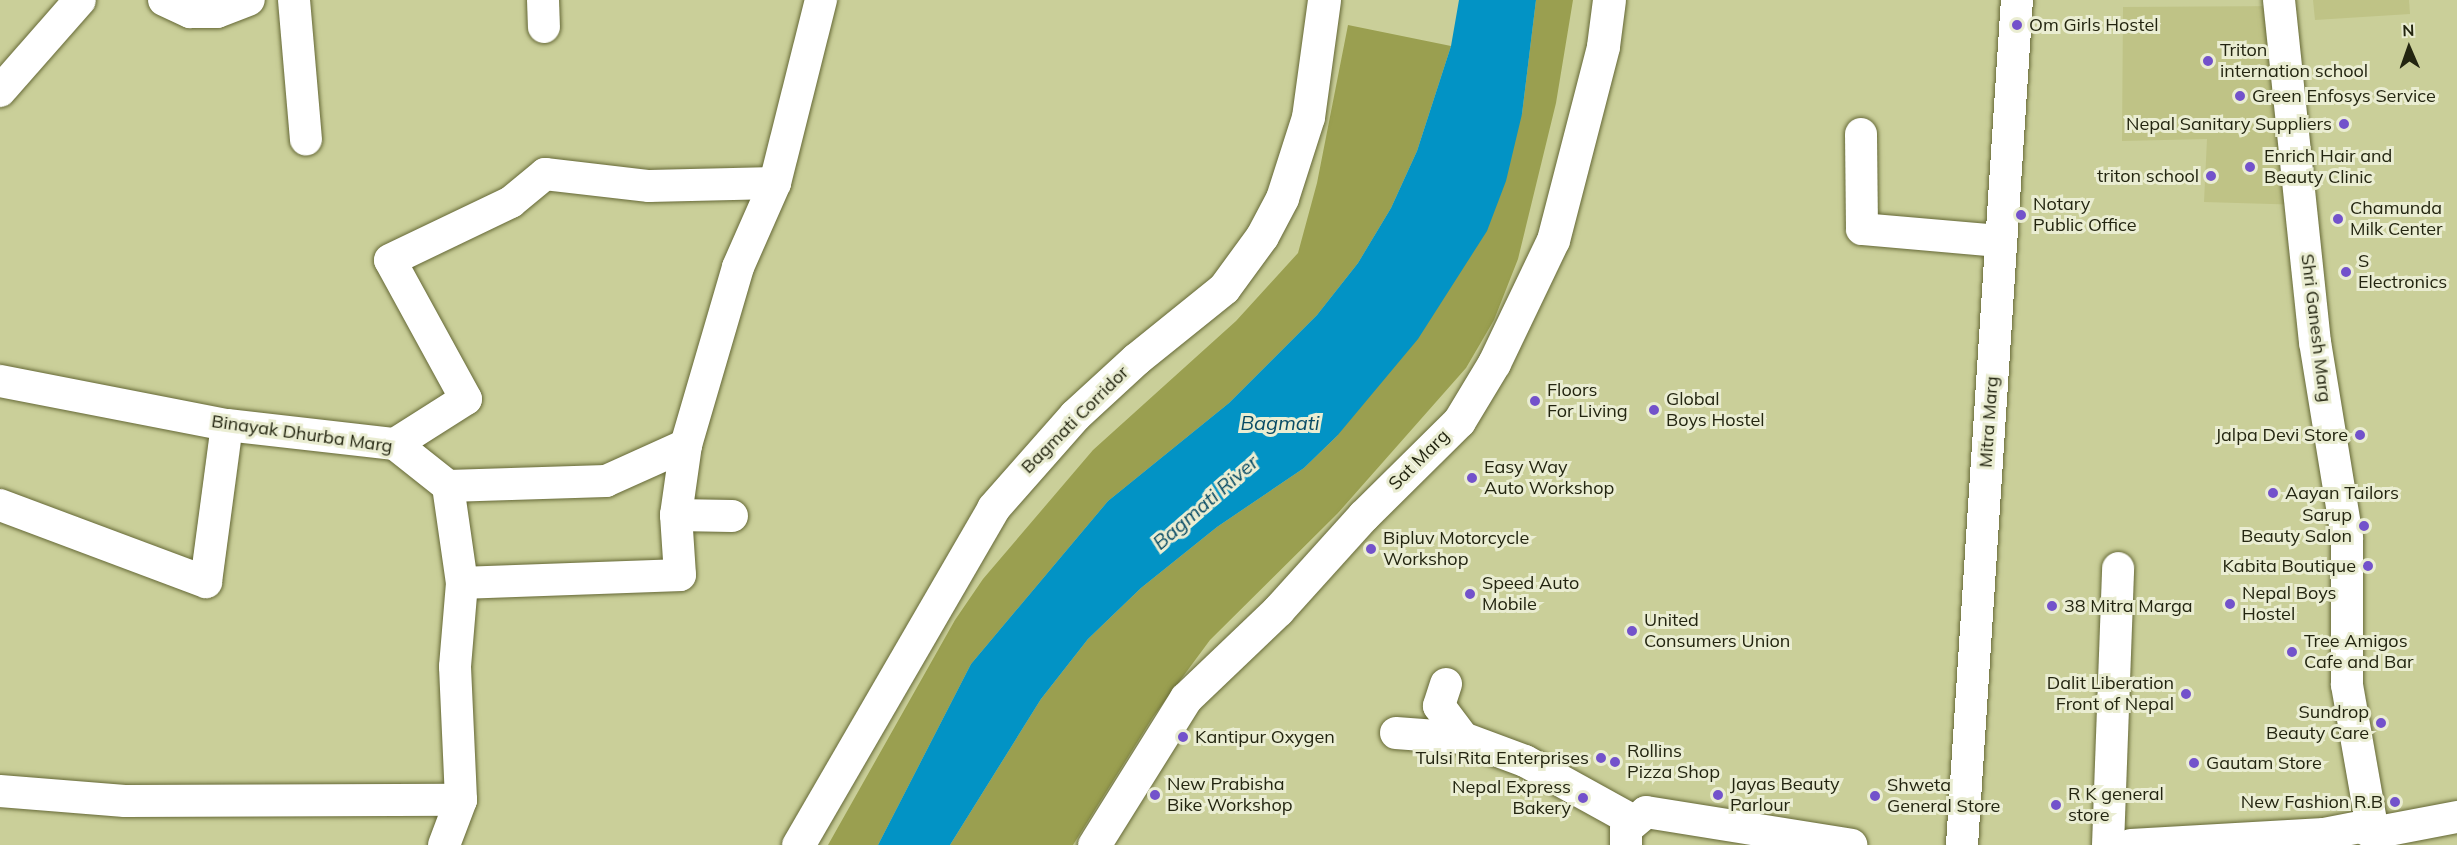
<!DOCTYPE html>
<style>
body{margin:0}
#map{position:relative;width:2457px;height:845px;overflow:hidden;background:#cacf99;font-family:Mulish,sans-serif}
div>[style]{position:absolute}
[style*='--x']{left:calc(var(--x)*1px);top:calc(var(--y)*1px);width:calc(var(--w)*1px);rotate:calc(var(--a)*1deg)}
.built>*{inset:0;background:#bfc386}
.green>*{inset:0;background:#9a9f50}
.water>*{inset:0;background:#0293c5}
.roads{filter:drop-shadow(0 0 2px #656836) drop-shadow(0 0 2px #656836)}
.street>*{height:32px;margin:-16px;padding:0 16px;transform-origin:16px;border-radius:16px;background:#fff}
.secondary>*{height:33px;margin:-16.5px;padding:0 16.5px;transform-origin:16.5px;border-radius:16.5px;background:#fff}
.dots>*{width:16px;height:16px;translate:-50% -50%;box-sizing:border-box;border:3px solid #eaedd2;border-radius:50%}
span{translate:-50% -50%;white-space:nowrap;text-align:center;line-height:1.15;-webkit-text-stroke:6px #eaedd2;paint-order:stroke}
.poi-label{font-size:18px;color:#232510}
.left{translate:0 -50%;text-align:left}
.right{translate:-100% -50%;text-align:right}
.street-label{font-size:18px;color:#232510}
.water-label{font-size:20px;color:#074a64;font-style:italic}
.north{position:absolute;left:2379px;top:18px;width:60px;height:60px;-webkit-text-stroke:4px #eaedd2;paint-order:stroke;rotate:358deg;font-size:16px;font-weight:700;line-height:24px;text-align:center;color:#232510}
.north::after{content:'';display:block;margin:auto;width:21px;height:27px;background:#232510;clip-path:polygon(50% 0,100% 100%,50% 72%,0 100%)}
</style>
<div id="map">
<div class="built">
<div style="clip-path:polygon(2313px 0,2409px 0,2410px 14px,2315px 20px)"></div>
<div style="clip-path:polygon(2287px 6px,2306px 205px,2204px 202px,2207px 139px,2122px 141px,2123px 7px)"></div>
</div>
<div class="green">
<div style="clip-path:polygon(1536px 0,1573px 0,1556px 103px,1518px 259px,1494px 320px,1466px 368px,1338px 513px,1210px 640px,1153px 717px,1073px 845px,950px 845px,1041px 699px,1088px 639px,1141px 588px,1217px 527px,1304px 468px,1337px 436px,1522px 114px)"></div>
<div style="clip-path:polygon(1348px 25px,1451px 46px,1417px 151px,1391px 208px,1358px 263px,1317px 315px,1229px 403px,1108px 501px,971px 664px,878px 845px,828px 845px,955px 620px,983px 579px,1093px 450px,1236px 321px,1298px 253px,1317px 183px)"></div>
</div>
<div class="water">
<div style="clip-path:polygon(1459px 0,1536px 0,1522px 114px,1506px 181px,1487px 231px,1418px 339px,1337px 436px,1304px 468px,1217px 527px,1141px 588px,1088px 639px,1041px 699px,950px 845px,878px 845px,971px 664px,1108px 501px,1229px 403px,1317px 315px,1358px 263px,1391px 208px,1417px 151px,1451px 46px)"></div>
</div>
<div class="roads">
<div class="street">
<div style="--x:164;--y:0;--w:29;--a:25"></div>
<div style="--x:190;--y:12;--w:27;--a:0"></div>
<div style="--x:217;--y:12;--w:34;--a:-21"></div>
<div style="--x:294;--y:0;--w:140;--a:85.1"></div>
<div style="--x:543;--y:0;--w:27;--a:88"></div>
<div style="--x:2279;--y:0;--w:344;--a:84"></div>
<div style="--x:2315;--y:342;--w:199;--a:80.7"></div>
<div style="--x:2347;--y:538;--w:147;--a:90"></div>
<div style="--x:2347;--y:685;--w:150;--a:80"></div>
<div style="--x:0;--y:91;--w:121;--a:-48.7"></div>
<div style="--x:1861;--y:134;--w:95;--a:89.4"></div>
<div style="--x:1862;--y:229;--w:139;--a:5"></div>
<div style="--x:0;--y:381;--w:231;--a:11"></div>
<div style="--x:227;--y:425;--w:169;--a:6.5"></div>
<div style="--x:395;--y:444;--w:68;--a:38.4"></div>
<div style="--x:448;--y:486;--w:98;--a:81.8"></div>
<div style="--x:462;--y:583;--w:84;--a:94.8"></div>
<div style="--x:455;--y:667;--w:133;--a:87.4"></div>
<div style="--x:461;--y:800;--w:48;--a:110.7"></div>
<div style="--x:395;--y:444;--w:84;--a:-32.4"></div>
<div style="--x:466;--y:399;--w:158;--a:-118.7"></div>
<div style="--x:390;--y:260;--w:134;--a:-25.6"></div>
<div style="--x:511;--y:202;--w:44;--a:-39.5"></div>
<div style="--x:545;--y:174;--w:105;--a:6.6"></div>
<div style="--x:649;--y:186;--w:126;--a:-1.4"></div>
<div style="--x:448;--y:486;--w:158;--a:-1.8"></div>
<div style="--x:606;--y:481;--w:88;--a:-24.2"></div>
<div style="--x:686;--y:445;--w:185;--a:-73.7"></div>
<div style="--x:738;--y:267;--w:92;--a:-66.2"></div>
<div style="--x:775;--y:183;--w:189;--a:-75.9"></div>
<div style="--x:0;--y:505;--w:220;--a:20.5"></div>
<div style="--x:206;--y:582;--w:158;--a:-82.4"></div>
<div style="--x:676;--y:515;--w:56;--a:1"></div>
<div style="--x:462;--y:583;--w:218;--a:-2.1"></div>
<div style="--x:680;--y:575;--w:60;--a:-93.8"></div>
<div style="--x:676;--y:515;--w:71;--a:-81.9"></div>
<div style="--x:1446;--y:684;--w:23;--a:108"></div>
<div style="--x:1439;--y:706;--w:40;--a:53"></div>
<div style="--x:1463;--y:738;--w:66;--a:20.4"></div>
<div style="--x:1525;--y:761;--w:122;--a:28.9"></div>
<div style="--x:1396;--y:733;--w:67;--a:4.3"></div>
<div style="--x:0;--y:791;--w:125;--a:4.6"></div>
<div style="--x:125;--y:801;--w:336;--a:-0.2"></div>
<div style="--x:1626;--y:845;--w:16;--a:-90"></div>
<div style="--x:1626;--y:829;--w:26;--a:-40"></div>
<div style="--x:1646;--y:812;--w:208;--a:9.1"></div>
<div style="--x:1962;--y:845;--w:847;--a:-86.28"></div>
<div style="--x:2108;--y:845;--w:277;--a:-87.9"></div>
<div style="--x:2131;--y:845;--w:193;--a:-3.3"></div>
<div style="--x:2324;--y:834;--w:38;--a:-11"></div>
<div style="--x:2361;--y:827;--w:13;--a:27"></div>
<div style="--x:2373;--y:833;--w:86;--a:-10.8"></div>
</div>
<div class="secondary">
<div style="--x:798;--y:845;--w:389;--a:-59.9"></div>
<div style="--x:993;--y:508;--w:124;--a:-48.6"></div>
<div style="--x:1075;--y:415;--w:83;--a:-42.6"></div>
<div style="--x:1136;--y:359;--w:113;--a:-38.9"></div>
<div style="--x:1224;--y:288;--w:64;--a:-53.8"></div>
<div style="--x:1262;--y:236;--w:43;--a:-62.2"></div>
<div style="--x:1282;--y:198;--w:85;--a:-72.2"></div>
<div style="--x:1308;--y:117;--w:118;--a:-82.2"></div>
<div style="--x:1094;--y:845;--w:173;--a:-58"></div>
<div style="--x:1186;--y:698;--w:127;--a:-43.7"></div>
<div style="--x:1278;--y:610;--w:127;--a:-47.9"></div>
<div style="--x:1363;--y:516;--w:135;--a:-44.7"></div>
<div style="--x:1459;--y:421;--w:68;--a:-58.9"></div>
<div style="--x:1494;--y:363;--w:136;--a:-64.4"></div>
<div style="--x:1553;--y:240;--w:200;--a:-75.5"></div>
<div style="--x:1603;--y:46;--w:46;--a:-82.6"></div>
</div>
</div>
<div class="dots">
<div style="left:2017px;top:25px;background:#7352cb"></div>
<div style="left:2208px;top:61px;background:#7352cb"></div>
<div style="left:2240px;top:96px;background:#7352cb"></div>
<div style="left:2344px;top:124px;background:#7352cb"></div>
<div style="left:2250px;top:167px;background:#7352cb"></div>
<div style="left:2211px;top:176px;background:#7352cb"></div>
<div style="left:2021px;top:215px;background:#7352cb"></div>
<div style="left:2338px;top:219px;background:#7352cb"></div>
<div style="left:2346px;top:272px;background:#7352cb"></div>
<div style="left:1535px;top:401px;background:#7352cb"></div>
<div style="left:1654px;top:410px;background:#7352cb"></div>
<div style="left:2360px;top:435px;background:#7352cb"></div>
<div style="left:1472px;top:478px;background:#7352cb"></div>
<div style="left:2273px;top:493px;background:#7352cb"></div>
<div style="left:2364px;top:526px;background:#7352cb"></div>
<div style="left:1371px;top:549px;background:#7352cb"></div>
<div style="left:2368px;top:566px;background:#7352cb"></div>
<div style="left:1470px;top:594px;background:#7352cb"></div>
<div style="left:2230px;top:604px;background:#7352cb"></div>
<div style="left:2052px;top:606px;background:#7352cb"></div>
<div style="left:1632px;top:631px;background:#7352cb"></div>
<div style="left:2292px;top:652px;background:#7352cb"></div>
<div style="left:2186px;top:694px;background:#7352cb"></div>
<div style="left:2381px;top:723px;background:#7352cb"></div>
<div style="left:1183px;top:737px;background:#7352cb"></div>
<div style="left:1601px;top:758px;background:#7352cb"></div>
<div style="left:1615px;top:762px;background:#7352cb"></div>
<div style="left:2194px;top:763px;background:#7352cb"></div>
<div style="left:1155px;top:795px;background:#7352cb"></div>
<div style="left:1718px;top:795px;background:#7352cb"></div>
<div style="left:1875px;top:796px;background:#7352cb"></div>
<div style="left:1583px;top:798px;background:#7352cb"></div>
<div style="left:2395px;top:802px;background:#7352cb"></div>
<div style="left:2056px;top:805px;background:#7352cb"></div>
</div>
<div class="poi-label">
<span class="left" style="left:2029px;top:25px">Om Girls Hostel</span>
<span class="left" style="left:2220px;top:61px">Triton<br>internation school</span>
<span class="left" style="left:2252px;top:96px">Green Enfosys Service</span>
<span class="right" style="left:2332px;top:124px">Nepal Sanitary Suppliers</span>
<span class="left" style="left:2264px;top:167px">Enrich Hair and<br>Beauty Clinic</span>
<span class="right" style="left:2199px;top:176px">triton school</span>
<span class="left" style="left:2033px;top:215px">Notary<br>Public Office</span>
<span class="left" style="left:2350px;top:219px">Chamunda<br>Milk Center</span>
<span class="left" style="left:2358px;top:272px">S<br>Electronics</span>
<span class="left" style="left:1547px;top:401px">Floors<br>For Living</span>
<span class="left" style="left:1666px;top:410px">Global<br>Boys Hostel</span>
<span class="right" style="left:2348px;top:435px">Jalpa Devi Store</span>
<span class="left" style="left:1484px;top:478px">Easy Way<br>Auto Workshop</span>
<span class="left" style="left:2285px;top:493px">Aayan Tailors</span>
<span class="right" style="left:2352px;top:526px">Sarup<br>Beauty Salon</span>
<span class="left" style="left:1383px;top:549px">Bipluv Motorcycle<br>Workshop</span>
<span class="right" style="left:2356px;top:566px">Kabita Boutique</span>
<span class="left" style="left:1482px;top:594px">Speed Auto<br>Mobile</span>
<span class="left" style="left:2242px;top:604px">Nepal Boys<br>Hostel</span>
<span class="left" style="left:2064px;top:606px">38 Mitra Marga</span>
<span class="left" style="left:1644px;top:631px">United<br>Consumers Union</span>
<span class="left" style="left:2304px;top:652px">Tree Amigos<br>Cafe and Bar</span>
<span class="right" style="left:2174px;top:694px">Dalit Liberation<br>Front of Nepal</span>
<span class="right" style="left:2369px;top:723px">Sundrop<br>Beauty Care</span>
<span class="left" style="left:1195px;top:737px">Kantipur Oxygen</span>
<span class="left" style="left:1627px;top:762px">Rollins<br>Pizza Shop</span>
<span class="right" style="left:1589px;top:758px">Tulsi Rita Enterprises</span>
<span class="left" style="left:2206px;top:763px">Gautam Store</span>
<span class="left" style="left:1167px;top:795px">New Prabisha<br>Bike Workshop</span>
<span class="left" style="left:1730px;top:795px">Jayas Beauty<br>Parlour</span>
<span class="left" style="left:1887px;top:796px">Shweta<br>General Store</span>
<span class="right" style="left:1571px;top:798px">Nepal Express<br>Bakery</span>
<span class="left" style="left:2068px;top:805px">R K general<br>store</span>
<span class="right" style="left:2383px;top:802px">New Fashion R.B</span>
</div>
<div class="street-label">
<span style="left:2316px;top:328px;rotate:83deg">Shri Ganesh Marg</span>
<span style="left:1075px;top:420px;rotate:-45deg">Bagmati Corridor</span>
<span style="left:1989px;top:422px;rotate:-86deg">Mitra Marg</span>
<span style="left:302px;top:434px;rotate:8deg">Binayak Dhurba Marg</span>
<span style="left:1419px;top:460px;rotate:-45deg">Sat Marg</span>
</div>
<div class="water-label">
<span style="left:1280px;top:422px">Bagmati</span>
<span style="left:1205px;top:502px;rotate:-41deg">Bagmati River</span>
</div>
<div class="north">N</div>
</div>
